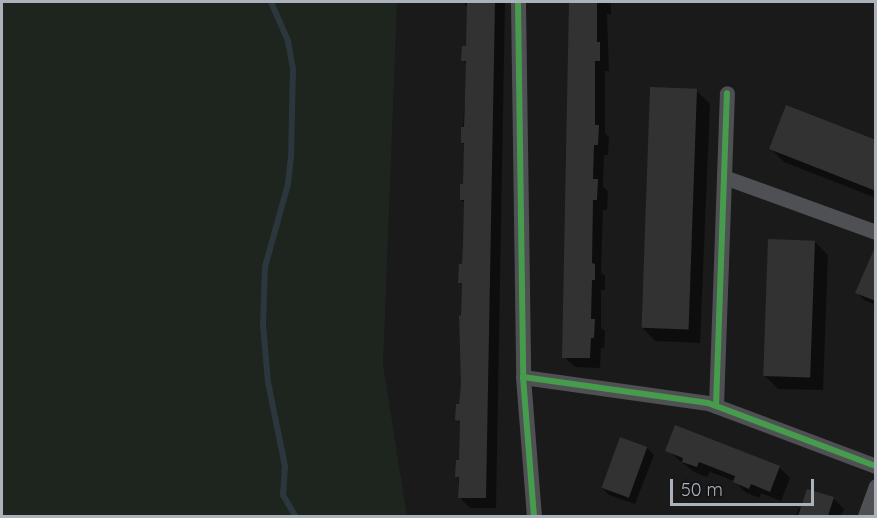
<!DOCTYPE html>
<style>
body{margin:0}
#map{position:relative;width:877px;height:518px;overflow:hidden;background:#1a1a1a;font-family:Quicksand,sans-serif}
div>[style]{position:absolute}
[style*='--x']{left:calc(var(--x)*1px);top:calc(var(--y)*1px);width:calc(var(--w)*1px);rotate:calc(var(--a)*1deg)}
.green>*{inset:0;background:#1e251e}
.shadow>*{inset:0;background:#0007}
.stream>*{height:6px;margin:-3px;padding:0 3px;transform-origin:3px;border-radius:3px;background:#2c373d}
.building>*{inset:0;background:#323232;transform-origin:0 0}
.minor>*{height:15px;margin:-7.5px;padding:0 7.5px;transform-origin:7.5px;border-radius:7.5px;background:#4e5053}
.cycleway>*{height:6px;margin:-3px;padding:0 3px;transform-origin:3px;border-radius:3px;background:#469c4c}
span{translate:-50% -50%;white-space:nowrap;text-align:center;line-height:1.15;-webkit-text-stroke:4.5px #141416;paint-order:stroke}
.frame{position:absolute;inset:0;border:3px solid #abb2bb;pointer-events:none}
.scale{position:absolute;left:670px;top:479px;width:144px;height:27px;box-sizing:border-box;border:3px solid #abb2bb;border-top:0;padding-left:8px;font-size:18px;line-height:21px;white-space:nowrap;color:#abb2bb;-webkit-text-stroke:4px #141416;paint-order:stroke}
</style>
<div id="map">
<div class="green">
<div style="clip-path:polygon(2px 2px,397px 2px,383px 365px,407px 516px,2px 516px)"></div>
</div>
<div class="shadow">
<div style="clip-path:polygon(464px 2px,505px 2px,496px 508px,470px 508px,459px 497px,457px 462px,460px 462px,461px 424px,457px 420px,462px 384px,463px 286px,460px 282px,463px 266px,465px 203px,461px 200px,465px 186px,466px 146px,462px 143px,467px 65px,463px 60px,467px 47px,468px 9px)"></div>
<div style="clip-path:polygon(570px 2px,611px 2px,611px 14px,607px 14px,609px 71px,605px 71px,605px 133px,609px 137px,608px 155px,604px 155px,603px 187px,608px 191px,607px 210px,603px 210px,601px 272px,605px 276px,605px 290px,601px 290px,601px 328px,605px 331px,604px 348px,601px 348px,600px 368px,575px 367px,564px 357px)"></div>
<div style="clip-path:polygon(697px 91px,710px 104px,700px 343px,655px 341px,642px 327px)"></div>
<div style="clip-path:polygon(876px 142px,876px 198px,784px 162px,771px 149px)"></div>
<div style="clip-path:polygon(815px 242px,828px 255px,823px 390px,778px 389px,764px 375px)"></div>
<div style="clip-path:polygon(876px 276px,876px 305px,864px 300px,857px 293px)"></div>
<div style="clip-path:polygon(621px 439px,647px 448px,654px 455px,635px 504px,609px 495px,602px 488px)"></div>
<div style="clip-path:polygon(667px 450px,779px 467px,790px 478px,781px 501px,761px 493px,759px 498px,745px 492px,734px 481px,710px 472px,707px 477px,694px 472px)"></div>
<div style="clip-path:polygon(833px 498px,844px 509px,841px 516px,796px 516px,798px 509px)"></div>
</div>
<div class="stream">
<div style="--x:271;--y:2;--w:43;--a:66.4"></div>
<div style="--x:288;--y:41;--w:28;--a:80"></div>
<div style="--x:293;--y:69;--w:87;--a:91.3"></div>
<div style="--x:291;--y:156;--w:28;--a:96"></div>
<div style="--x:288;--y:184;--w:86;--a:105.5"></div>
<div style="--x:265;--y:267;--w:57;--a:92"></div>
<div style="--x:263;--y:324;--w:58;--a:85.1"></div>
<div style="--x:268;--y:382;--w:86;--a:78.6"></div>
<div style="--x:285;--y:466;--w:29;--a:94"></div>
<div style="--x:283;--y:495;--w:24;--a:60"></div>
</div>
<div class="building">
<div style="clip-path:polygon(467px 2px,495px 2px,486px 498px,458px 498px,459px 477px,455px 477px,456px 460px,459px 460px,460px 421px,455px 420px,456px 404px,459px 404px,461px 384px,459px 315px,461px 316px,462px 283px,458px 283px,459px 264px,462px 264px,463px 245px,464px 200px,460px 200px,460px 184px,463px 184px,464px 143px,461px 143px,461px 127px,464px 127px,466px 61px,461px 61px,462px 46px,466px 46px)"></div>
<div style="clip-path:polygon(569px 2px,597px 2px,597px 42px,600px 42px,600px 61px,595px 61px,595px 125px,599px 125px,598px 145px,594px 145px,593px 179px,598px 179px,597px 200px,593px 200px,592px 263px,595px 264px,595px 280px,592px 280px,591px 319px,595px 319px,594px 338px,591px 338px,590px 358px,562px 358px)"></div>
<div style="left:650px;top:87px;width:47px;height:241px;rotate:2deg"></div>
<div style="clip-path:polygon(786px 105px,876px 140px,876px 191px,769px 149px)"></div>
<div style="left:768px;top:239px;width:47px;height:137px;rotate:2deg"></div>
<div style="clip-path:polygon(876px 245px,876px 301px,855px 293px)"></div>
<div style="clip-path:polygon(675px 425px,780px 466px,770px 492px,751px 484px,749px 489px,733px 482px,735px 476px,699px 462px,697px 467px,682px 462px,683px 458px,665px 451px)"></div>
<div style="left:620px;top:437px;width:29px;height:54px;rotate:20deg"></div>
<div style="clip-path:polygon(807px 489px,834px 497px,828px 516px,798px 516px)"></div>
</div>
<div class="minor">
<div style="--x:518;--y:2;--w:375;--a:89.2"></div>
<div style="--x:523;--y:377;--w:139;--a:85.5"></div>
<div style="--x:724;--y:177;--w:162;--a:19.9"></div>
<div style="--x:523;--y:377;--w:187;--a:8"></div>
<div style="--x:708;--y:403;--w:179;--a:20.6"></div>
<div style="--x:716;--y:406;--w:313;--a:-88"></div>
<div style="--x:865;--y:516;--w:32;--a:-70"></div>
</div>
<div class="cycleway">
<div style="--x:518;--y:2;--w:375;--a:89.2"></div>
<div style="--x:523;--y:377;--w:139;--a:85.5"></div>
<div style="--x:523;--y:377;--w:187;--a:8"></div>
<div style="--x:708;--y:403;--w:179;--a:20.6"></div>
<div style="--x:716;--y:406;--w:313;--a:-88"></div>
</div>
<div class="frame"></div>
<div class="scale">50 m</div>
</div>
